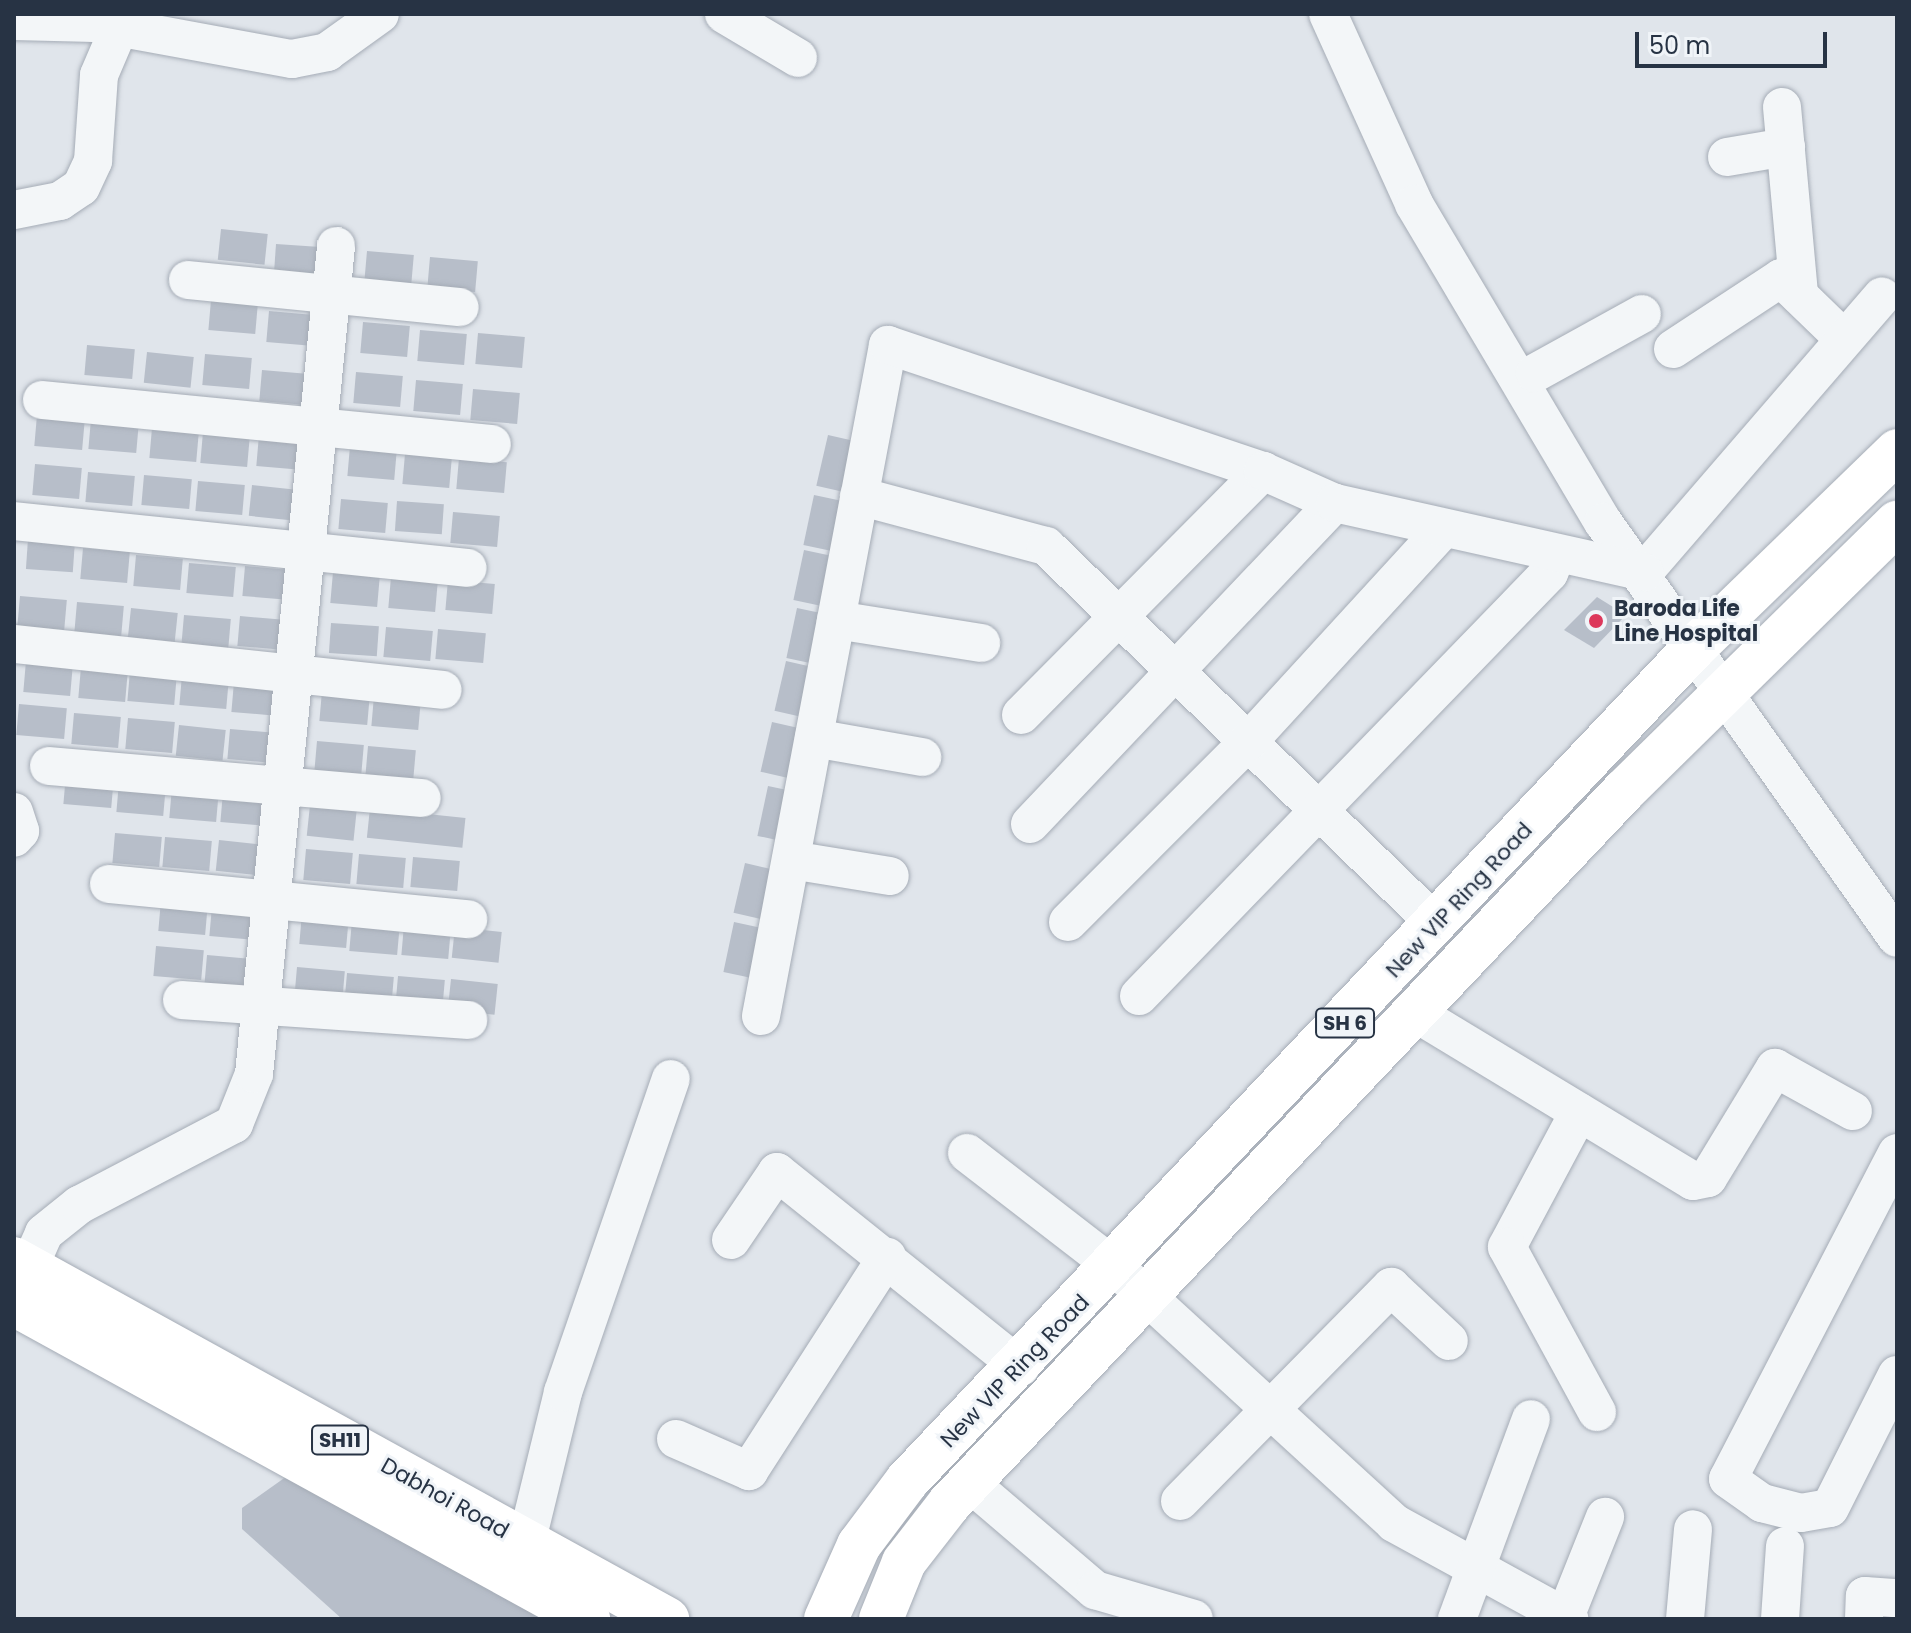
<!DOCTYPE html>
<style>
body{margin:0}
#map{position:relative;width:1911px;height:1633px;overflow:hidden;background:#e0e5eb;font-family:Poppins,sans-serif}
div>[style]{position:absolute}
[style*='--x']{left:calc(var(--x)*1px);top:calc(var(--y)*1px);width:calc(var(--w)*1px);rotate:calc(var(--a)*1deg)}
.building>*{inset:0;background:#b7bec9;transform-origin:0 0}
.roads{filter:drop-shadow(0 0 2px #a5acb6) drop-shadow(0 0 2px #a5acb6)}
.minor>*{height:38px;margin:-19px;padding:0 19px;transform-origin:19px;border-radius:19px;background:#f3f6f8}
.major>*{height:44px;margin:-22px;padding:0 22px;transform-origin:22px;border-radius:22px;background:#fff}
.dots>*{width:22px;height:22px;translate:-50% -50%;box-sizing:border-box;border:4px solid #f0f4f8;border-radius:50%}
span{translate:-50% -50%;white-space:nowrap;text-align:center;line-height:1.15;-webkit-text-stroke:6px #f0f4f8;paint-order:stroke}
.shield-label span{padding:2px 6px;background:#f0f4f8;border:2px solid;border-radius:6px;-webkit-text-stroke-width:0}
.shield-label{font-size:20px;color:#273344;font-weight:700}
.poi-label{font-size:22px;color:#273344;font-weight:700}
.left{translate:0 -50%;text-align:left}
.street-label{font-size:22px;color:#273344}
.frame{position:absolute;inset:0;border:16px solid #273344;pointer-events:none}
.scale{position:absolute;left:1635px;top:32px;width:192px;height:36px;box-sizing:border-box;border:4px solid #273344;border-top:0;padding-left:10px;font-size:24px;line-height:28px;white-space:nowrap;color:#273344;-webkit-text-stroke:6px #f0f4f8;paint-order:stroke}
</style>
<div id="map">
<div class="building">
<div style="left:221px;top:229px;width:47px;height:31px;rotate:6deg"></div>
<div style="left:276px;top:244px;width:48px;height:30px;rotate:4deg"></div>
<div style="left:367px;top:251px;width:47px;height:30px;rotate:5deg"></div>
<div style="left:430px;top:257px;width:48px;height:31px;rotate:5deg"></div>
<div style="left:211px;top:300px;width:47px;height:30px;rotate:5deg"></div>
<div style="left:269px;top:311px;width:48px;height:31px;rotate:5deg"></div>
<div style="left:363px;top:322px;width:47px;height:31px;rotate:5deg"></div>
<div style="left:420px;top:330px;width:47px;height:31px;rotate:5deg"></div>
<div style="left:478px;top:333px;width:47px;height:31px;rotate:5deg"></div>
<div style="left:87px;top:345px;width:48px;height:30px;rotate:5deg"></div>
<div style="left:147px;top:352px;width:47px;height:31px;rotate:6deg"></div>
<div style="left:205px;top:354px;width:47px;height:31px;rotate:5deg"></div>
<div style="left:262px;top:370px;width:47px;height:31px;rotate:5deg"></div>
<div style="left:356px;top:372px;width:47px;height:31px;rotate:5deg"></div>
<div style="left:416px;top:380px;width:47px;height:31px;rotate:5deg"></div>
<div style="left:473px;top:389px;width:47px;height:31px;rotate:5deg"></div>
<div style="left:37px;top:415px;width:48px;height:31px;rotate:5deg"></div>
<div style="left:91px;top:419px;width:48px;height:30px;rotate:5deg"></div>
<div style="left:152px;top:428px;width:47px;height:30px;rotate:5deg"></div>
<div style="left:203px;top:432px;width:47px;height:31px;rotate:5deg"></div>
<div style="left:259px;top:435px;width:47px;height:31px;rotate:5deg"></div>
<div style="left:828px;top:435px;width:35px;height:52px;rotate:13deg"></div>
<div style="left:350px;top:446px;width:47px;height:30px;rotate:5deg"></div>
<div style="left:405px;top:454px;width:47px;height:30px;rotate:5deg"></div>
<div style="left:459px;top:458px;width:48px;height:31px;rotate:5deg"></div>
<div style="left:35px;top:464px;width:47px;height:31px;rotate:5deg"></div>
<div style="left:88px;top:472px;width:47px;height:30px;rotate:5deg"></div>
<div style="left:144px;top:475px;width:48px;height:30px;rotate:5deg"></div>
<div style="left:198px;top:481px;width:47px;height:30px;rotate:5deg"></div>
<div style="left:252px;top:485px;width:47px;height:31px;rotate:6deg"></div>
<div style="left:814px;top:495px;width:35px;height:51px;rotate:12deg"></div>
<div style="left:341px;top:499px;width:47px;height:30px;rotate:5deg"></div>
<div style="left:397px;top:501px;width:47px;height:30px;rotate:4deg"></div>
<div style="left:453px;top:512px;width:47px;height:31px;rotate:5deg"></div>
<div style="left:28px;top:539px;width:47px;height:30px;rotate:4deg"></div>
<div style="left:83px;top:548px;width:47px;height:31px;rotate:5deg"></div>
<div style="left:804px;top:550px;width:35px;height:51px;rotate:12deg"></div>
<div style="left:136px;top:555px;width:47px;height:31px;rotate:5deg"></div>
<div style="left:189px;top:563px;width:47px;height:30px;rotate:5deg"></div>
<div style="left:245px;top:566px;width:48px;height:30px;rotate:5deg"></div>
<div style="left:333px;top:572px;width:47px;height:31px;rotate:5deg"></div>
<div style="left:391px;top:577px;width:47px;height:31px;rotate:5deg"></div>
<div style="left:448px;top:580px;width:47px;height:30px;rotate:5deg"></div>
<div style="left:20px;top:596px;width:47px;height:30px;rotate:5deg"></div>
<div style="clip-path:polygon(1597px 597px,1626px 615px,1594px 648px,1564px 630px)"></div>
<div style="left:77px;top:602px;width:47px;height:31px;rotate:5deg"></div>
<div style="left:131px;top:608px;width:47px;height:31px;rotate:6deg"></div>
<div style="left:797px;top:608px;width:35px;height:51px;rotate:12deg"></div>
<div style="left:184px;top:615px;width:47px;height:30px;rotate:5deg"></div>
<div style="left:240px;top:616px;width:47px;height:30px;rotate:5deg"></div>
<div style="left:331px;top:623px;width:48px;height:30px;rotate:4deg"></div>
<div style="left:386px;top:627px;width:47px;height:30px;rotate:5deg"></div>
<div style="left:438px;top:629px;width:48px;height:30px;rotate:5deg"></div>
<div style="left:26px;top:661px;width:47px;height:31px;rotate:5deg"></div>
<div style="left:786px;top:661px;width:35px;height:51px;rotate:13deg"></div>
<div style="left:81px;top:667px;width:47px;height:31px;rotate:5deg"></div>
<div style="left:130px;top:671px;width:47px;height:30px;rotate:5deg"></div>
<div style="left:182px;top:675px;width:47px;height:30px;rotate:5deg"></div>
<div style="left:234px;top:682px;width:47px;height:30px;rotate:5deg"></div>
<div style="left:322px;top:691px;width:48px;height:30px;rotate:5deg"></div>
<div style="left:374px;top:696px;width:47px;height:30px;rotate:5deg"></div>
<div style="left:19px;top:704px;width:48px;height:31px;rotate:5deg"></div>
<div style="left:74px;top:713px;width:47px;height:31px;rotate:5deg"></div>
<div style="left:128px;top:718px;width:47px;height:31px;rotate:5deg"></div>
<div style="left:772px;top:722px;width:35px;height:51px;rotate:13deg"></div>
<div style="left:179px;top:725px;width:47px;height:31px;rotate:6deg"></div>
<div style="left:230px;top:729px;width:47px;height:30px;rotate:5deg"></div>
<div style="left:317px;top:741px;width:47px;height:31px;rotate:5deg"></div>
<div style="left:368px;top:746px;width:48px;height:31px;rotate:5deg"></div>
<div style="left:66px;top:774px;width:48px;height:30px;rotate:5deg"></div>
<div style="left:119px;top:782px;width:47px;height:30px;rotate:5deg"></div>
<div style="left:768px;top:786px;width:35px;height:51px;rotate:12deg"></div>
<div style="left:172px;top:787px;width:47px;height:31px;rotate:5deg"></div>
<div style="left:223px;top:792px;width:48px;height:30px;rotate:5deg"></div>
<div style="left:310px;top:805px;width:47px;height:31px;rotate:6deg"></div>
<div style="left:370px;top:808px;width:96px;height:30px;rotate:6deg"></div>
<div style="left:115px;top:833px;width:47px;height:30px;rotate:5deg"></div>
<div style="left:165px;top:837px;width:47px;height:30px;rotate:5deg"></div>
<div style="left:219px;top:840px;width:47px;height:31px;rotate:6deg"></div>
<div style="left:306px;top:849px;width:47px;height:31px;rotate:5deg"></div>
<div style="left:359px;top:854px;width:47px;height:30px;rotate:5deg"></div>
<div style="left:413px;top:857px;width:47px;height:30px;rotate:5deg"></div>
<div style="left:745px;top:863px;width:35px;height:51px;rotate:13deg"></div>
<div style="left:161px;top:900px;width:47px;height:31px;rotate:5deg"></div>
<div style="left:212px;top:906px;width:47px;height:30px;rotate:5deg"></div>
<div style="left:302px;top:913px;width:47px;height:31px;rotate:5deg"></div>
<div style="left:352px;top:920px;width:48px;height:31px;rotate:5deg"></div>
<div style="left:734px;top:922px;width:35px;height:51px;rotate:12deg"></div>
<div style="left:404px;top:925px;width:47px;height:30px;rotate:5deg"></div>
<div style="left:455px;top:927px;width:47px;height:31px;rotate:6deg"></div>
<div style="left:156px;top:946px;width:48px;height:30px;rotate:5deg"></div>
<div style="left:207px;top:955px;width:48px;height:30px;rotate:5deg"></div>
<div style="left:297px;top:967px;width:48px;height:31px;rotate:5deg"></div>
<div style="left:347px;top:973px;width:47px;height:31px;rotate:5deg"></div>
<div style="left:398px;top:976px;width:47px;height:30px;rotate:5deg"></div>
<div style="left:451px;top:979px;width:47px;height:31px;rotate:6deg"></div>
<div style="clip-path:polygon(297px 1469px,574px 1619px,342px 1619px,242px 1529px,242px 1508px)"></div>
</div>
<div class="roads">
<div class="minor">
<div style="--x:724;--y:14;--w:86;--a:30.7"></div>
<div style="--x:1328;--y:14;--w:209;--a:65.6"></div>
<div style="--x:1414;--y:204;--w:370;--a:59.3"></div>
<div style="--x:1603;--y:522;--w:509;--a:54.75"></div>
<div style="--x:14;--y:21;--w:81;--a:1.4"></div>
<div style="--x:95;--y:23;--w:200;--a:10.4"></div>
<div style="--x:292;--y:59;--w:36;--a:-11"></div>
<div style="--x:327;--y:52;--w:65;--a:-35.6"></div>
<div style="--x:1782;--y:107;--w:189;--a:84.8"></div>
<div style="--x:1727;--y:157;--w:60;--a:-9.6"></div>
<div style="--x:14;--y:210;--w:47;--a:-11.1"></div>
<div style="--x:60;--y:201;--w:25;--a:-34"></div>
<div style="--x:81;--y:187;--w:29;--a:-65"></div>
<div style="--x:93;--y:161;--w:86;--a:-86"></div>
<div style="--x:99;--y:75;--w:51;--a:-66.9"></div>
<div style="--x:188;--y:280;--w:273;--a:5.7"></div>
<div style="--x:1673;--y:349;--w:129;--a:-33.3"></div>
<div style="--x:1781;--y:278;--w:86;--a:44.1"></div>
<div style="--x:1535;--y:373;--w:122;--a:-28.9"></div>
<div style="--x:42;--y:400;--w:452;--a:5.6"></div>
<div style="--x:859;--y:496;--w:194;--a:15"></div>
<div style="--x:1046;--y:546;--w:543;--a:44.1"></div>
<div style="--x:14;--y:521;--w:456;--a:5.9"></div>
<div style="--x:1644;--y:572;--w:364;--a:-49.2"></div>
<div style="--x:836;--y:620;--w:147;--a:9"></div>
<div style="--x:14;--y:644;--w:431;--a:6.1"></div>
<div style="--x:1021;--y:715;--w:344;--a:-45.2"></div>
<div style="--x:814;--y:738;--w:110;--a:10"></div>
<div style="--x:49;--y:766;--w:374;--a:4.9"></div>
<div style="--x:14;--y:812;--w:20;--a:72"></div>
<div style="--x:20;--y:831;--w:9;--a:131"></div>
<div style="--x:1030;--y:824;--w:443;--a:-46.5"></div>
<div style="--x:791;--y:860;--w:100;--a:9.2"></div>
<div style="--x:109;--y:884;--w:361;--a:5.6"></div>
<div style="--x:1068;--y:922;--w:255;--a:-45"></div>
<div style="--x:1248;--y:742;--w:287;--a:-47.5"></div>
<div style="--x:1139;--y:996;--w:589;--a:-45.89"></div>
<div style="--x:1549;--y:573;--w:21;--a:-67"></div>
<div style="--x:182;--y:1000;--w:287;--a:4"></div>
<div style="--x:1414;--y:1012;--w:326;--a:31.2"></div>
<div style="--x:1693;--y:1181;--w:15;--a:-11"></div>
<div style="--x:1708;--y:1178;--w:129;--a:-58.7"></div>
<div style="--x:1775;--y:1068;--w:89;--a:28.9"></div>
<div style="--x:761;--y:1016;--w:683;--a:-79.28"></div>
<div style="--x:888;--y:345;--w:396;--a:18.6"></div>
<div style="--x:1263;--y:471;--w:79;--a:24"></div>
<div style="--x:1335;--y:503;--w:317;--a:12.6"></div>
<div style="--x:1579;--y:1112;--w:153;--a:118.1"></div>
<div style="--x:1507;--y:1247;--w:188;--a:61.4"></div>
<div style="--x:967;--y:1153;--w:188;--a:37.7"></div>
<div style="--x:1116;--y:1268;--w:377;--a:42.5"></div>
<div style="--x:1394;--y:1523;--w:200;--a:28.7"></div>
<div style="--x:1897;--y:1153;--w:367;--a:117.4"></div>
<div style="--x:1728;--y:1479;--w:42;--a:35.2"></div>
<div style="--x:1762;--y:1503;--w:40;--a:14.4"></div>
<div style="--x:1801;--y:1513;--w:29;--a:-10"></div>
<div style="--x:1830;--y:1508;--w:149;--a:-63.3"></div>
<div style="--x:731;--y:1240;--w:82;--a:-55.9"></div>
<div style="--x:777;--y:1172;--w:312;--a:38.7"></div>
<div style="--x:29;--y:1267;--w:37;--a:-66"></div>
<div style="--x:44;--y:1233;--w:45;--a:-38.7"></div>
<div style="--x:79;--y:1205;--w:175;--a:-27.6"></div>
<div style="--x:234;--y:1124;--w:54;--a:-68.2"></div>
<div style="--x:254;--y:1074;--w:832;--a:-84.34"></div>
<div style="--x:676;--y:1439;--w:80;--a:23.7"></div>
<div style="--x:749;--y:1471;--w:255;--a:-57.2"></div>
<div style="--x:972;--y:1485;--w:162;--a:40.5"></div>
<div style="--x:1095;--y:1590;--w:103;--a:16.3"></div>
<div style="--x:1180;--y:1501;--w:301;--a:-45.4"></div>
<div style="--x:1391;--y:1287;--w:79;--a:43"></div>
<div style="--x:526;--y:1544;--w:156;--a:-76.3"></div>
<div style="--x:563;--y:1392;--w:331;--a:-71"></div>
<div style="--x:1565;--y:1617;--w:108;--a:-68.2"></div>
<div style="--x:1457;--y:1619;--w:213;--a:-69.7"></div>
<div style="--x:1685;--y:1619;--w:90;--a:-84.9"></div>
<div style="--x:1780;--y:1619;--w:73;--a:-86.1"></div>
<div style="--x:1864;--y:1619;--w:23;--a:-88"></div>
<div style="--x:1865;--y:1596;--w:32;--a:4"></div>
</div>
<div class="major">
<div style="--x:14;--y:1259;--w:746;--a:28.87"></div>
<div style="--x:14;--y:1304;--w:655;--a:28.76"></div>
<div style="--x:826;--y:1619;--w:81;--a:-66"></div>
<div style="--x:859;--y:1545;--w:80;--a:-53.1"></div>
<div style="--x:907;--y:1481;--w:1146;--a:-46.63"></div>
<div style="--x:1694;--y:648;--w:283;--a:-44.1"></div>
<div style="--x:881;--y:1619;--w:61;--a:-68"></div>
<div style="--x:904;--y:1562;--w:73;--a:-52.2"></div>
<div style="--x:949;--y:1504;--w:982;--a:-46.57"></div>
<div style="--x:1624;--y:791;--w:383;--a:-44.5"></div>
</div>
</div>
<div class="dots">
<div style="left:1596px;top:621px;background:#dd385b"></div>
</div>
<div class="shield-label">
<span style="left:1345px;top:1023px">SH 6</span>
<span style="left:340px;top:1440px">SH11</span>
</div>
<div class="poi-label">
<span class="left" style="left:1614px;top:621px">Baroda Life<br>Line Hospital</span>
</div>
<div class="street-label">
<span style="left:1459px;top:900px;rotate:-47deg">New VIP Ring Road</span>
<span style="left:1015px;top:1371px;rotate:-46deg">New VIP Ring Road</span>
<span style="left:445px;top:1498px;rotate:29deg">Dabhoi Road</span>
</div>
<div class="frame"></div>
<div class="scale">50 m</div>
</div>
